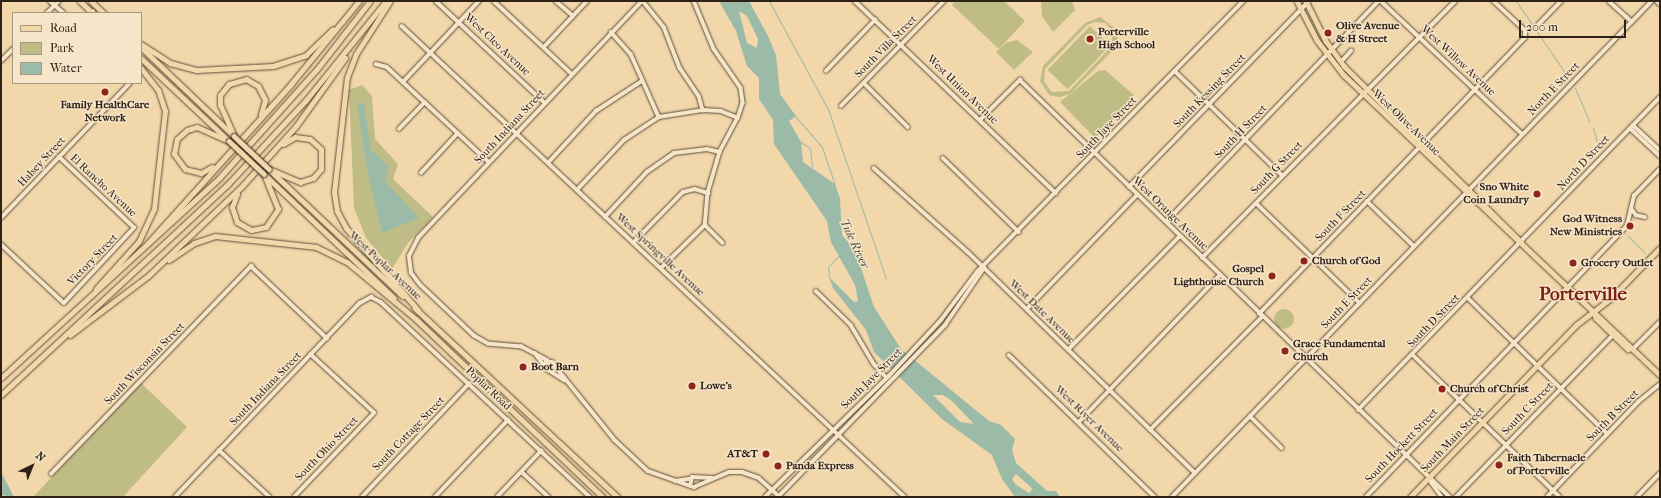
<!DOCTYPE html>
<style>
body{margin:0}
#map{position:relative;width:1661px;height:498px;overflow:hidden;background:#f1d7aa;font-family:"IM FELL French Canon",serif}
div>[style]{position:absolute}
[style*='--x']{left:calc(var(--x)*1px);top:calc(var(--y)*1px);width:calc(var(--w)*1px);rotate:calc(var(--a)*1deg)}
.green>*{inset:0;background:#bfbd85;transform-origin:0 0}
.round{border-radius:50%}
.water>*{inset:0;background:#9bbaa7}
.stream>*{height:1px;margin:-0.5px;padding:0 0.5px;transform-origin:0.5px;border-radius:0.5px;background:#9bbaa7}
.roads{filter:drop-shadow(0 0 1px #5e4e3c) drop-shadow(0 0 1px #5e4e3c)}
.minor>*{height:3.5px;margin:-1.75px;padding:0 1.75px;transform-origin:1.75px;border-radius:1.75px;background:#f6e5c8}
.major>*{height:4.5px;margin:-2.25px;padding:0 2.25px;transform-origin:2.25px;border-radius:2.25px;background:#f1d7aa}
.highway>*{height:5px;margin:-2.5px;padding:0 2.5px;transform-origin:2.5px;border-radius:2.5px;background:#f1d7aa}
.bridges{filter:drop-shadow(0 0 1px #2d2118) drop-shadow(0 0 1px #2d2118)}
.major-bridge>*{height:4.5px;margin:-2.25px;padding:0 2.25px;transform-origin:2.25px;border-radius:2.25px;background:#f1d7aa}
.dots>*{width:11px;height:11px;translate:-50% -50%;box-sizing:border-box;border:2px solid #f6e5c8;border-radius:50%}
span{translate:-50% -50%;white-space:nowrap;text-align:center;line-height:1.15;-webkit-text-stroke:3px #f6e5c8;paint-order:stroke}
.poi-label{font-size:11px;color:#2d2118;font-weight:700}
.left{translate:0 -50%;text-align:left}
.right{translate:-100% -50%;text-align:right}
.street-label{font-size:11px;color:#2d2118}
.water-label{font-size:12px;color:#4e4f43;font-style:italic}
.town-label{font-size:19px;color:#7a1f14;font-weight:700}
.frame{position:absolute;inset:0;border:2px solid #2d2118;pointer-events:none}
.legend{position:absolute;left:12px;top:12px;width:130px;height:72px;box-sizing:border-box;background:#f6e5c8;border:1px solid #a69782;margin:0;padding:5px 7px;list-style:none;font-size:12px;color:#2d2118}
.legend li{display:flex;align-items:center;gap:8px;height:20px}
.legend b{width:20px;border:1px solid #a69782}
.north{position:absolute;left:12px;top:446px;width:40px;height:40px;-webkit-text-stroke:3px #f6e5c8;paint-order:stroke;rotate:43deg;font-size:11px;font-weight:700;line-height:16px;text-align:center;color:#2d2118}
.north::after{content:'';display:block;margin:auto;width:14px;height:18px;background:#2d2118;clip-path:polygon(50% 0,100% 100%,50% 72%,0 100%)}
.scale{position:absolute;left:1519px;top:20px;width:107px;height:18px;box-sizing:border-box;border:2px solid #2d2118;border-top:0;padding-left:5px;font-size:12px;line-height:14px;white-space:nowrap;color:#2d2118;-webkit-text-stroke:3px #f6e5c8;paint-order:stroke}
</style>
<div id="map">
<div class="green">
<div style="clip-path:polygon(955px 1px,1004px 1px,1025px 21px,999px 49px,952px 5px)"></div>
<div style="clip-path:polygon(1041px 1px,1072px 1px,1075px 10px,1053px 32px,1042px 16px)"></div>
<div style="clip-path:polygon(evenodd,1100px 17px,1118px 31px,1117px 46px,1070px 94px,1060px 97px,1049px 95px,1040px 81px,1043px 66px,1085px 23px,1100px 17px,1095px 22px,1105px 23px,1112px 30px,1112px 46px,1069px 91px,1052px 92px,1044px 82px,1045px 69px,1087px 25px,1095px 22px)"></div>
<div style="left:1090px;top:26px;width:28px;height:61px;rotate:44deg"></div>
<div style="clip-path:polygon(1017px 40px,1033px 52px,1014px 70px,996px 52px,1006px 43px)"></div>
<div style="clip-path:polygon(1105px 70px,1134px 95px,1123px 107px,1125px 111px,1095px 138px,1060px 102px,1098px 71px)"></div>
<div style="clip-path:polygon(362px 85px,372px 96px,375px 139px,398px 164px,393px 179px,433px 217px,408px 243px,392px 269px,366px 238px,354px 208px,349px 90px)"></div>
<div class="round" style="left:1274px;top:309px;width:20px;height:20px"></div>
<div style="clip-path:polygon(141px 383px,187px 427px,123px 497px,33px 497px)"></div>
</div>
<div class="water">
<div style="clip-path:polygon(evenodd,719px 1px,749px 1px,768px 36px,776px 55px,780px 94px,796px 116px,789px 121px,801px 142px,803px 162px,835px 184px,840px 199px,842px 235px,855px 250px,874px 307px,901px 349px,989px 421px,1001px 425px,1015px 439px,1012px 450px,1016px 463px,1047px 491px,1056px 491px,1060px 497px,1015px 497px,1002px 479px,992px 455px,942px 419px,874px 352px,866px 330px,833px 288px,829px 277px,854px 302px,858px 301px,855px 285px,831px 242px,827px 221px,774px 144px,773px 120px,759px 99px,759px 78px,747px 66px,736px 31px,719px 1px,739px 11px,747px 16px,758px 39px,757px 48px,747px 43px,739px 11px,719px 1px,933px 395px,943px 395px,952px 401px,974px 424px,960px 422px,933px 395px,719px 1px,1016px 474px,1033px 489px,1029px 493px,1015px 484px,1012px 479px,1016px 474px)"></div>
<div style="clip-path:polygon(357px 102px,364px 104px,371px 150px,389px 166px,385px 181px,419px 218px,382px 233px,367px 170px)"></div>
<div style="clip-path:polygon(1px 472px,14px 497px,1px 495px)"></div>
</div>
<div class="stream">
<div style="--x:769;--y:1;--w:123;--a:61.4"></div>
<div style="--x:828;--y:109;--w:179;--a:71.1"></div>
<div style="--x:1516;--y:1;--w:92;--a:55.6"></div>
<div style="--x:1575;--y:88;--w:36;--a:67"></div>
<div style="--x:795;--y:116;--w:41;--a:48.9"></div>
<div style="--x:822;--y:147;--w:39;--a:71"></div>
<div style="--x:1593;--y:128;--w:22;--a:74"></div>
<div style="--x:801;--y:142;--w:11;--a:34"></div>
<div style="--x:810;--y:148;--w:19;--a:84"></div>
<div style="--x:1627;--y:235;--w:25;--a:45"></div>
<div style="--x:829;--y:277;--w:10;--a:-96"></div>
<div style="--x:828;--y:267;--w:18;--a:-47"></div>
</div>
<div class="roads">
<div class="minor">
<div style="--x:50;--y:1;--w:18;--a:41"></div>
<div style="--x:436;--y:1;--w:149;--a:43.1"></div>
<div style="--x:494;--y:1;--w:107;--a:43.1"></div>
<div style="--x:556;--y:1;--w:23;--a:41"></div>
<div style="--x:643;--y:1;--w:33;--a:51"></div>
<div style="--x:664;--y:27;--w:44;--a:68.7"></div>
<div style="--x:680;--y:68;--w:34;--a:56"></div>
<div style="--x:699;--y:96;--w:15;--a:74"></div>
<div style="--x:694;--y:1;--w:52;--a:67.4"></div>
<div style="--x:714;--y:49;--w:47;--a:55.3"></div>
<div style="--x:741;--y:88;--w:15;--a:82"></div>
<div style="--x:743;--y:103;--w:16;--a:108"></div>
<div style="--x:738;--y:118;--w:38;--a:118"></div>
<div style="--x:720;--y:152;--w:43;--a:106.3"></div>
<div style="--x:708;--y:193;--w:32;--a:95"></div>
<div style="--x:705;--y:225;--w:25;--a:45"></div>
<div style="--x:855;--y:1;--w:278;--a:43.7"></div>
<div style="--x:1381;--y:1;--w:194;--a:43.3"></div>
<div style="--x:1609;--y:1;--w:31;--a:42"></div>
<div style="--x:1657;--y:1;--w:4;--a:45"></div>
<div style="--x:47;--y:13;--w:17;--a:-45"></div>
<div style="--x:1538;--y:25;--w:33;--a:-46"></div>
<div style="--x:402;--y:26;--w:689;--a:43.12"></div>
<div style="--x:611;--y:32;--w:30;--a:48"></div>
<div style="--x:631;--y:54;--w:69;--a:66"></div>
<div style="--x:544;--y:47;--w:63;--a:-46.9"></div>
<div style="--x:1;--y:61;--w:17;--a:-45"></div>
<div style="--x:1341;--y:62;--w:15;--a:-48"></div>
<div style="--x:376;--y:64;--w:11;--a:15"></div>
<div style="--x:387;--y:67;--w:139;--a:43"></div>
<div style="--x:826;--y:71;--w:71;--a:-46.1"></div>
<div style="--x:1175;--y:71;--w:149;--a:44.2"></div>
<div style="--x:403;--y:82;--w:111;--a:-46.8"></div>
<div style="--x:864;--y:83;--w:62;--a:45"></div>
<div style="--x:841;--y:106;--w:147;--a:-45.6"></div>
<div style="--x:980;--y:120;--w:57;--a:-45"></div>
<div style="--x:1020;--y:80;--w:599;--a:44.12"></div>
<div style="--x:1633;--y:125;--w:37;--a:43"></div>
<div style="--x:1630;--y:128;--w:41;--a:43"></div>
<div style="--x:399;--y:129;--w:37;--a:-46"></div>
<div style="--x:943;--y:158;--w:106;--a:44.2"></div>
<div style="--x:548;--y:163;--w:71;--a:-47.3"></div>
<div style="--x:596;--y:111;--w:55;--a:-33.1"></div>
<div style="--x:874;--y:168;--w:126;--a:41.8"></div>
<div style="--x:968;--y:252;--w:317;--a:44.2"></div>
<div style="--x:421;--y:173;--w:54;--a:-47.2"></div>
<div style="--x:1129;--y:187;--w:257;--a:-45.9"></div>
<div style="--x:577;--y:190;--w:69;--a:-46.8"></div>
<div style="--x:624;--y:140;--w:42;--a:-33.3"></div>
<div style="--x:659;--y:117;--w:45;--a:-9"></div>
<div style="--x:703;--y:110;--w:18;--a:3"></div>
<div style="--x:721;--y:111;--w:18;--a:22"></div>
<div style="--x:1367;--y:201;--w:65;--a:43.8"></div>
<div style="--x:1256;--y:203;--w:144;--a:43.9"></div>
<div style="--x:1631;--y:208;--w:9;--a:54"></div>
<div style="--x:1636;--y:215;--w:9;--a:13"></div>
<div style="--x:605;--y:217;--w:62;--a:-47"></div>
<div style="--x:647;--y:172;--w:33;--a:-35"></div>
<div style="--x:674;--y:153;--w:33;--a:-7"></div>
<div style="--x:707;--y:149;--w:13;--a:13"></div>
<div style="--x:1;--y:218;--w:187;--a:-46.3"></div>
<div style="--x:1166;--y:222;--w:307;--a:-46.1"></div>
<div style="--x:633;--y:243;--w:71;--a:-45.6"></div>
<div style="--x:683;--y:192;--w:12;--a:-14"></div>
<div style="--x:695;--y:189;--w:14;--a:17"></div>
<div style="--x:1;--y:244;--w:86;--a:43.1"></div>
<div style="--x:64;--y:303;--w:103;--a:-47"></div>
<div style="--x:134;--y:228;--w:103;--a:-136.6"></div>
<div style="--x:1202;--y:258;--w:361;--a:-45.4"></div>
<div style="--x:661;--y:268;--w:62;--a:-44.3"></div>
<div style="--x:816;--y:291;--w:49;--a:44.2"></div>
<div style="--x:851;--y:325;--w:45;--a:59.5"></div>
<div style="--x:874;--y:364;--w:19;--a:47"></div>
<div style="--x:1468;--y:298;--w:194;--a:44.2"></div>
<div style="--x:1027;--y:309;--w:158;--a:-46"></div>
<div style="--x:1259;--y:314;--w:383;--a:-46.1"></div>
<div style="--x:1525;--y:38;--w:7;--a:-90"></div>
<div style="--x:1525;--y:31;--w:44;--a:-136.8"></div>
<div style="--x:1633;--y:349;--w:38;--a:-45"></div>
<div style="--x:1068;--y:350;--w:160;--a:-45.5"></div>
<div style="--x:535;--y:353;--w:15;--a:53"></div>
<div style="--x:1009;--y:355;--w:204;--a:44.2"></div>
<div style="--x:1413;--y:355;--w:204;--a:44"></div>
<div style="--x:548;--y:361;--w:30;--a:-152"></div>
<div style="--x:522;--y:347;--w:34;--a:-175"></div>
<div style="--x:488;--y:344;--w:16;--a:-150"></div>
<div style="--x:474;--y:336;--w:74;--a:-136.6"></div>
<div style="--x:420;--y:285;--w:15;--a:-127"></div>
<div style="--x:411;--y:273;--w:17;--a:-97"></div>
<div style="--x:409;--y:256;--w:20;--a:-63"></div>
<div style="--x:418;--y:238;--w:326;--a:-46.6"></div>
<div style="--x:565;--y:381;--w:22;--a:-148"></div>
<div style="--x:546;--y:369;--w:7;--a:-90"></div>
<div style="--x:546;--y:362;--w:6;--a:0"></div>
<div style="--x:552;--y:362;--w:100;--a:51.1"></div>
<div style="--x:615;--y:440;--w:45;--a:43.2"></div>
<div style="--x:648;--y:471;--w:49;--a:19.2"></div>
<div style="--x:694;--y:487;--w:38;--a:-23"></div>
<div style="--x:729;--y:472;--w:13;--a:0"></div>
<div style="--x:742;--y:472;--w:18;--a:19"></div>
<div style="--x:759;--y:478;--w:28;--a:42"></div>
<div style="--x:1358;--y:410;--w:435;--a:-46"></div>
<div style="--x:1250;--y:416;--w:45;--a:45"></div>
<div style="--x:1079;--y:422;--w:204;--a:-46.2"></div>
<div style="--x:1150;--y:430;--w:159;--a:-45.3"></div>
<div style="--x:219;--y:450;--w:69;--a:42.7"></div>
<div style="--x:522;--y:472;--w:37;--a:43"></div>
<div style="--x:51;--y:474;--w:289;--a:-46.1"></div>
<div style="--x:251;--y:266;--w:105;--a:43.5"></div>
<div style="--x:1429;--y:479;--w:22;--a:54"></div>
<div style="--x:675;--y:481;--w:15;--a:-8"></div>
<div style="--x:690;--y:486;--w:9;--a:-77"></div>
<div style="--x:692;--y:477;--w:20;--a:3"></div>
<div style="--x:175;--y:497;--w:268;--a:-46.4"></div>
<div style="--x:360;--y:303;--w:13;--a:-29"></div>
<div style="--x:371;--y:297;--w:11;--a:27"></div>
<div style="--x:381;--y:302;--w:286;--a:43"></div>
<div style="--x:294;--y:497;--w:116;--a:-46.4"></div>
<div style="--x:374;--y:413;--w:86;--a:-137.4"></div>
<div style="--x:362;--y:497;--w:156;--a:-46.6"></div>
<div style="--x:435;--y:497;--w:106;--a:-46.5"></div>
<div style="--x:497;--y:497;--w:64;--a:-46.3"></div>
<div style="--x:765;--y:497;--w:173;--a:-44.3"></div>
<div style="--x:889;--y:376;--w:76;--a:-47.1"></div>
<div style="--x:941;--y:320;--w:60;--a:-53.1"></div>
<div style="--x:977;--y:272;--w:380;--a:-45.5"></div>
<div style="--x:778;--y:497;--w:240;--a:-45.8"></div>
<div style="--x:945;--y:325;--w:69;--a:-55.6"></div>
<div style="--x:1172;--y:497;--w:690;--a:-45.94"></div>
<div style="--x:1366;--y:497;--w:376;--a:-46.1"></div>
<div style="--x:1627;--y:226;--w:31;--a:-77"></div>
<div style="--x:1634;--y:196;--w:37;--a:-46"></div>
<div style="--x:1456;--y:497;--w:226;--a:-45.9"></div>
<div style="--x:1547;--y:497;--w:132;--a:-46.2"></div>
<div style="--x:1638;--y:402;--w:28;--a:-39"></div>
<div style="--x:1637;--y:497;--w:33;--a:-46"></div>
</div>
<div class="major">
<div style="--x:80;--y:1;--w:18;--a:43"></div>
<div style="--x:91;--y:1;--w:18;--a:43"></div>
<div style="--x:1297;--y:1;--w:44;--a:62.9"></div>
<div style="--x:1317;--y:40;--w:44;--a:52.4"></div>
<div style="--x:1344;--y:75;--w:436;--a:43.5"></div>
<div style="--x:1306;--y:1;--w:45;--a:63.4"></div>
<div style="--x:1326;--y:41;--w:31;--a:54"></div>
<div style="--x:1344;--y:66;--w:250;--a:44.8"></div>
<div style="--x:141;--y:47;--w:127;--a:43.7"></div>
<div style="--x:141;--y:58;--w:118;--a:43.3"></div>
<div style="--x:270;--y:170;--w:183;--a:43.5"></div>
<div style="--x:265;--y:175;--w:178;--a:43.6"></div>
<div style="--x:415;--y:308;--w:277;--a:43"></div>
<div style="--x:1594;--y:311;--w:7;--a:74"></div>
<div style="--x:1596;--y:318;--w:45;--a:44.1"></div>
<div style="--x:1628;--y:349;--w:5;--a:0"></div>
<div style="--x:416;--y:319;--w:258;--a:43.6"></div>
<div style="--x:1410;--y:497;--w:239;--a:-46"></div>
<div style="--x:1576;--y:325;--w:43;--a:-37.4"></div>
<div style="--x:1610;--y:299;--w:71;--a:-45.6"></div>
</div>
<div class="highway">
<div style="--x:390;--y:1;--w:63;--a:122.7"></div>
<div style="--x:356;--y:54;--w:25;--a:111"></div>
<div style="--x:347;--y:77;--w:116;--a:96.4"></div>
<div style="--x:334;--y:192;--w:19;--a:81"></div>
<div style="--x:337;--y:211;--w:19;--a:62"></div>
<div style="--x:346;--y:228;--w:109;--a:48.7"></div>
<div style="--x:92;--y:11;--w:2;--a:63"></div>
<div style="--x:141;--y:44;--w:35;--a:33"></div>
<div style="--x:170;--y:63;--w:28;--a:15"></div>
<div style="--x:197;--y:70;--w:76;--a:-3"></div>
<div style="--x:273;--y:66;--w:35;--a:-18"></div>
<div style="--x:306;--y:55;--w:37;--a:-44"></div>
<div style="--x:234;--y:136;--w:34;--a:-114"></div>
<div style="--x:220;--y:105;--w:10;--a:-90"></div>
<div style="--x:220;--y:95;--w:14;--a:-51"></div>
<div style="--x:229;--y:84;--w:18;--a:-16"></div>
<div style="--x:246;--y:79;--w:14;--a:30"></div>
<div style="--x:258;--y:86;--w:16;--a:63"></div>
<div style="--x:265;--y:100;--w:15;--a:106"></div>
<div style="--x:212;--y:167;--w:13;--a:151"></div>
<div style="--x:201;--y:173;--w:16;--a:-166"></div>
<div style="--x:185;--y:169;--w:19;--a:-126"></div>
<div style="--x:174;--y:154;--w:15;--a:-79"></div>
<div style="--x:177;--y:139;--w:13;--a:-42"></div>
<div style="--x:187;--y:130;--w:10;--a:-17"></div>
<div style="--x:197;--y:127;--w:35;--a:24"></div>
<div style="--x:269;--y:169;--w:34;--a:23"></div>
<div style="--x:300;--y:182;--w:14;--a:-17"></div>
<div style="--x:313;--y:178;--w:12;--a:-48"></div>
<div style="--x:321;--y:169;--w:20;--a:-90"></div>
<div style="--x:321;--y:149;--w:15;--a:-138"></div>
<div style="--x:310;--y:139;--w:15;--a:-172"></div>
<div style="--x:295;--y:137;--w:14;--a:150"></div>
<div style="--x:237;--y:194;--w:14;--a:111"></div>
<div style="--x:232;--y:207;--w:16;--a:72"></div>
<div style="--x:237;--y:222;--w:16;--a:30"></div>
<div style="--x:251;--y:230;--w:15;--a:-11"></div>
<div style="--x:266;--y:227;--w:22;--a:-56"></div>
<div style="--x:278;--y:209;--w:38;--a:-112"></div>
<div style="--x:148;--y:243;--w:214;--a:-48"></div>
<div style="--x:291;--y:84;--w:107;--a:-50.7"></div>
<div style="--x:169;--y:260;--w:30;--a:-34"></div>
<div style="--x:194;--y:243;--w:22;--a:-18"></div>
<div style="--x:215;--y:236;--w:102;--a:6.2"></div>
<div style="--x:316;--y:247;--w:34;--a:26"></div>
<div style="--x:347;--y:262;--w:92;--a:39.7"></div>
<div style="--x:96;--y:289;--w:64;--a:-48.1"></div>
<div style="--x:139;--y:241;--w:35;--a:-65"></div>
<div style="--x:154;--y:209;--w:99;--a:-83.6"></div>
<div style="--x:165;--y:111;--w:22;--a:-108"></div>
<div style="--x:158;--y:90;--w:28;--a:-128"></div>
<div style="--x:70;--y:335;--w:99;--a:-37.2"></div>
<div style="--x:149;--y:275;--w:129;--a:-43.7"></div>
<div style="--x:242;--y:186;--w:81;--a:-48"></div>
<div style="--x:296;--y:126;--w:84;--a:-54.2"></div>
<div style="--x:1;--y:378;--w:297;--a:-42.5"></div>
<div style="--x:220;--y:177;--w:145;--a:-48.1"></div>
<div style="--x:317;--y:69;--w:86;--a:-52.1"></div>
<div style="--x:1;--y:395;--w:309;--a:-42.9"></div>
<div style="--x:227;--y:185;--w:116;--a:-47.1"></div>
<div style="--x:306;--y:100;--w:127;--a:-51.1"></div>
</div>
</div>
<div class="bridges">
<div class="major-bridge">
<div style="--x:234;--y:136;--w:48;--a:43.3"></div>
<div style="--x:229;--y:141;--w:48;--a:43.3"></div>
</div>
</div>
<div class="dots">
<div style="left:1328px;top:33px;background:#8f2418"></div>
<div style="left:1090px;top:39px;background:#8f2418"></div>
<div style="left:105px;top:92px;background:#8f2418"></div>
<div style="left:1537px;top:194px;background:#8f2418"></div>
<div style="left:1630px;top:226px;background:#8f2418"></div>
<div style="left:1304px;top:261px;background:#8f2418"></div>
<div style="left:1573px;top:263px;background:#8f2418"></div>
<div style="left:1272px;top:276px;background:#8f2418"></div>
<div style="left:1285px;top:351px;background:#8f2418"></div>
<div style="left:523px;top:367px;background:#8f2418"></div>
<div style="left:692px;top:386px;background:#8f2418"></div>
<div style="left:1442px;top:389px;background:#8f2418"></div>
<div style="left:766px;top:454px;background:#8f2418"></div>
<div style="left:1499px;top:465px;background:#8f2418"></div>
<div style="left:778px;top:466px;background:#8f2418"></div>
</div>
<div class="poi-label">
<span class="left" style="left:1336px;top:33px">Olive Avenue<br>&amp; H Street</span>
<span class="left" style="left:1098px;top:39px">Porterville<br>High School</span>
<span style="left:105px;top:112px">Family HealthCare<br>Network</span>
<span class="right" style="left:1529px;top:194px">Sno White<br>Coin Laundry</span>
<span class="right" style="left:1622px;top:226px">God Witness<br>New Ministries</span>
<span class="left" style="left:1312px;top:261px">Church of God</span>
<span class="left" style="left:1581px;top:263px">Grocery Outlet</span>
<span class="right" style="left:1264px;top:276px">Gospel<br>Lighthouse Church</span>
<span class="left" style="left:1293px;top:351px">Grace Fundamental<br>Church</span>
<span class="left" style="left:531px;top:367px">Boot Barn</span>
<span class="left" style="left:700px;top:386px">Lowe's</span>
<span class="left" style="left:1450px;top:389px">Church of Christ</span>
<span class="right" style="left:758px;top:454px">AT&amp;T</span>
<span class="left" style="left:1507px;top:465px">Faith Tabernacle<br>of Porterville</span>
<span class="left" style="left:786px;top:466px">Panda Express</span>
</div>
<div class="street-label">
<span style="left:497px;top:45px;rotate:43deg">West Cleo Avenue</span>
<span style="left:886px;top:47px;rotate:-45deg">South Villa Street</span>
<span style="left:1458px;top:61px;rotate:43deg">West Willow Avenue</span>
<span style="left:1554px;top:89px;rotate:-46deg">North E Street</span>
<span style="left:962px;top:90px;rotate:44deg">West Union Avenue</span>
<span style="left:1210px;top:91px;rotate:-46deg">South Kessing Street</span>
<span style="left:1406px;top:123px;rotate:44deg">West Olive Avenue</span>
<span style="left:510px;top:127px;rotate:-47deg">South Indiana Street</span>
<span style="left:1107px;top:128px;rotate:-46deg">South Jaye Street</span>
<span style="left:1241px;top:132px;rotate:-46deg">South H Street</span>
<span style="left:42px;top:162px;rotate:-47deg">Halsey Street</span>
<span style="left:1584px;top:163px;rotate:-47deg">North D Street</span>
<span style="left:1277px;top:168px;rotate:-46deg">South G Street</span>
<span style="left:103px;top:186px;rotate:43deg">El Rancho Avenue</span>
<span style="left:1170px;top:214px;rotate:44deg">West Orange Avenue</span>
<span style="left:1341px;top:216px;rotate:-46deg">South F Street</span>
<span style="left:660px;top:255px;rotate:43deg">West Springville Avenue</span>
<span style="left:93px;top:260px;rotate:-46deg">Victory Street</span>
<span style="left:385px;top:266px;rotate:43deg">West Poplar Avenue</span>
<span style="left:1347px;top:303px;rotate:-46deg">South E Street</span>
<span style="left:1042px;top:312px;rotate:44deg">West Date Avenue</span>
<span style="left:1434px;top:321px;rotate:-46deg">South D Street</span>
<span style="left:145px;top:364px;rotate:-46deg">South Wisconsin Street</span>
<span style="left:872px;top:379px;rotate:-45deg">South Jaye Street</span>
<span style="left:266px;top:389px;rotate:-46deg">South Indiana Street</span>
<span style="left:488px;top:389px;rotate:43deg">Poplar Road</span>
<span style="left:1528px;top:409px;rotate:-46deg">South C Street</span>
<span style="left:1613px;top:416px;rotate:-45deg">South B Street</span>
<span style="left:1089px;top:419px;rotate:44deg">West River Avenue</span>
<span style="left:409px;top:434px;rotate:-46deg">South Cottage Street</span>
<span style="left:1453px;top:440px;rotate:-46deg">South Main Street</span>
<span style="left:1402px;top:446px;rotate:-46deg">South Hockett Street</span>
<span style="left:327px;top:449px;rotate:-46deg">South Ohio Street</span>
</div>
<div class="water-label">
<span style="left:854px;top:244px;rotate:65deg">Tule River</span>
</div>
<div class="town-label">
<span style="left:1583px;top:295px">Porterville</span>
</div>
<div class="frame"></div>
<ul class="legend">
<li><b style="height:5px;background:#f1d7aa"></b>Road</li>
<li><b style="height:11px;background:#bfbd85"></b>Park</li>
<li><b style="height:11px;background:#9bbaa7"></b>Water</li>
</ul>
<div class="north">N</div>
<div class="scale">200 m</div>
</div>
